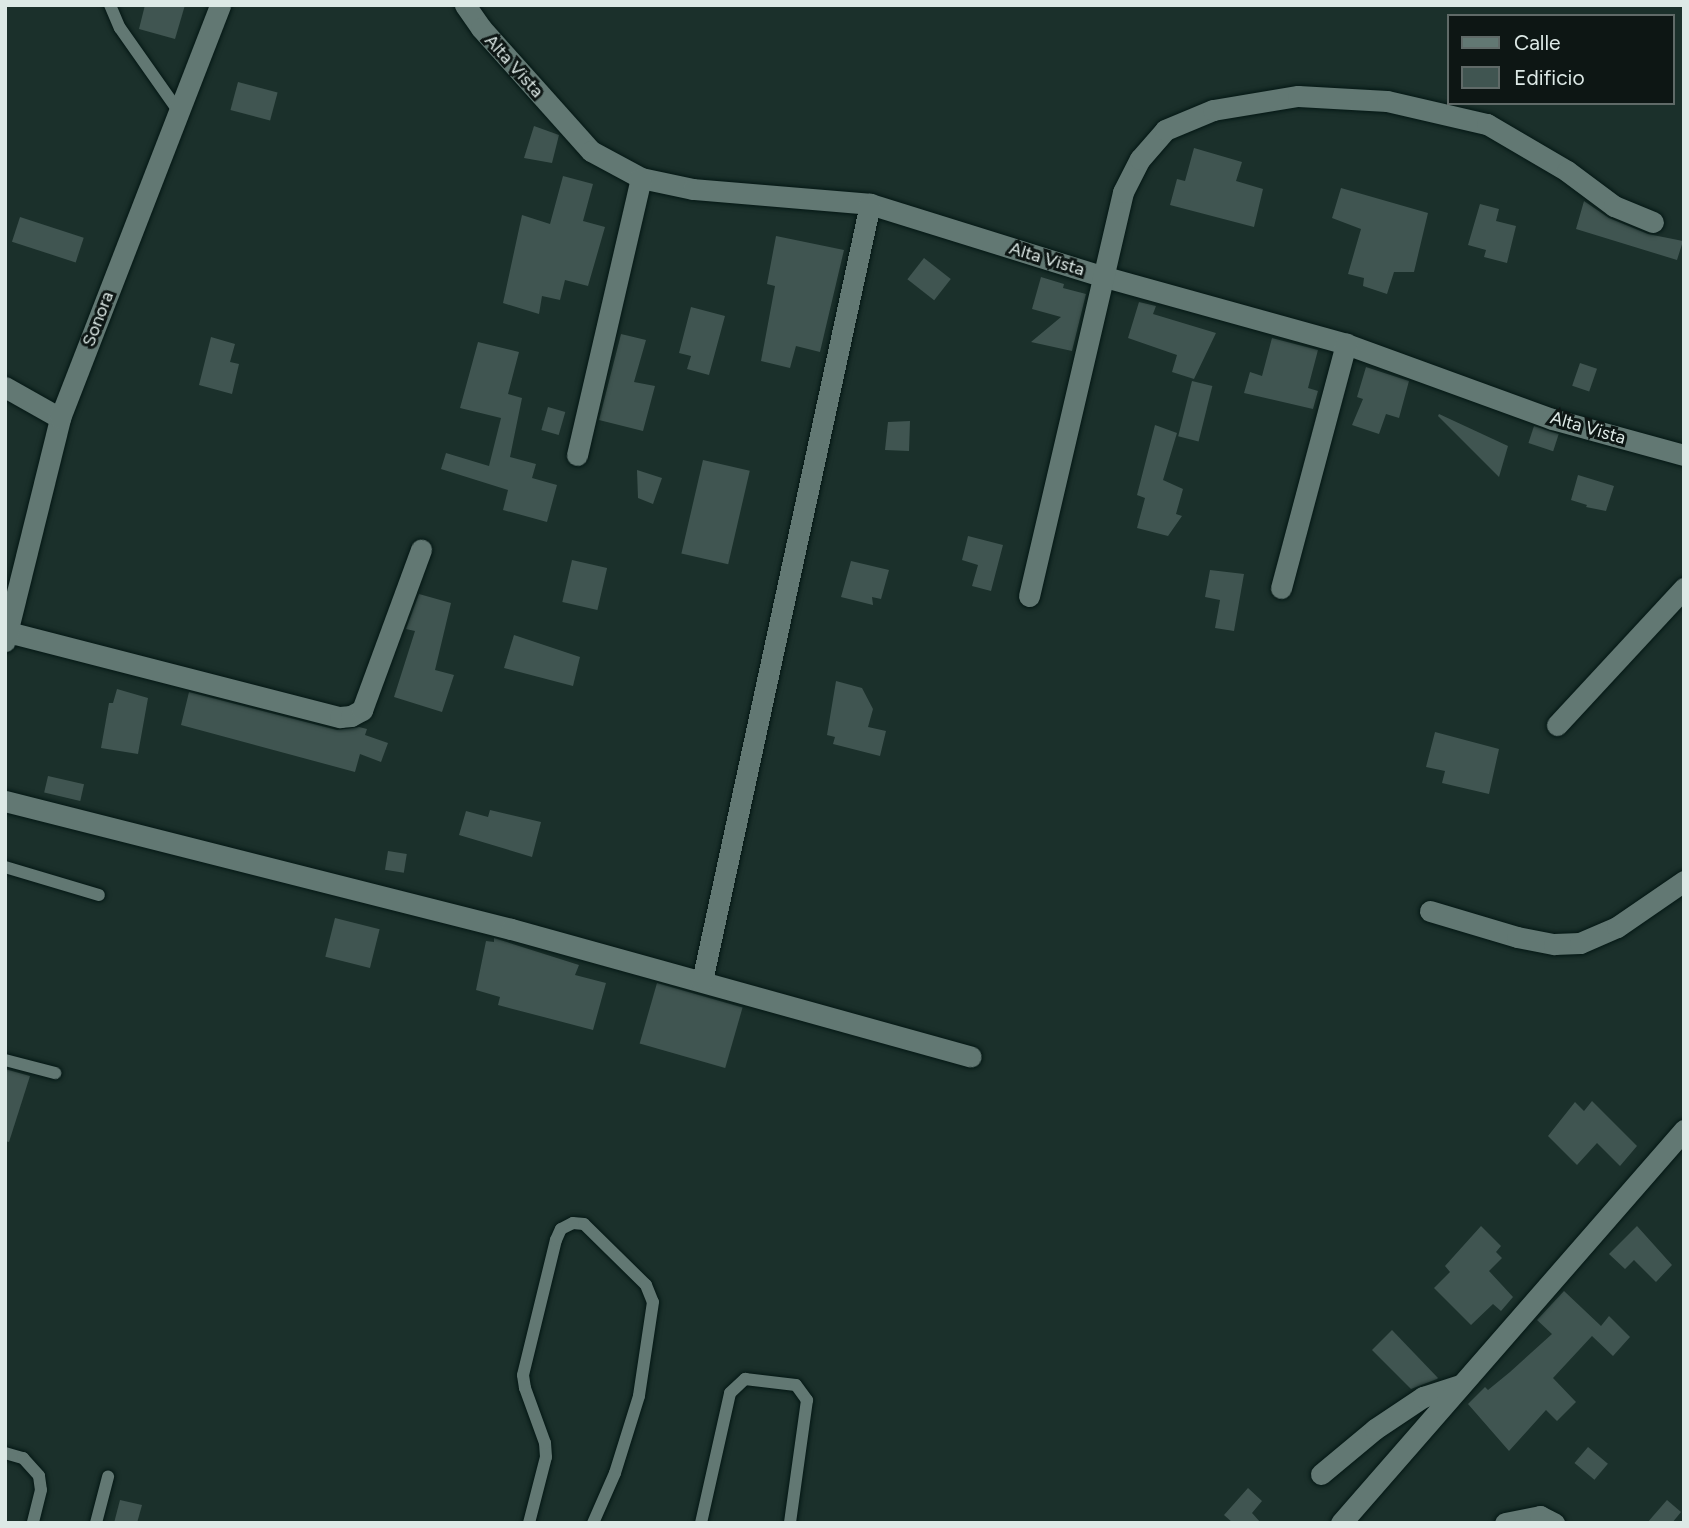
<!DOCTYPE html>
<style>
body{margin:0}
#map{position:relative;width:1689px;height:1528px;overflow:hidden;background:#1b302b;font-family:Figtree,sans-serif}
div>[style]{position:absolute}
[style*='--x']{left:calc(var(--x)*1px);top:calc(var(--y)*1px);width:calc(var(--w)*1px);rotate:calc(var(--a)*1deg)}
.building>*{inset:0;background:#405551;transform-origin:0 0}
.roads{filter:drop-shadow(0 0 2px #041714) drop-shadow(0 0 2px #041714)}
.lane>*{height:12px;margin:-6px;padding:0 6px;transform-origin:6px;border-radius:6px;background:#627873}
.street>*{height:21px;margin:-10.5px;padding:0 10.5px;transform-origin:10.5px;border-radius:10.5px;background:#627873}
span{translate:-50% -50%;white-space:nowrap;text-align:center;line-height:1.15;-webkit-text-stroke:6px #0d1614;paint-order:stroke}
.street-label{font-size:18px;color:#dde9e6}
.frame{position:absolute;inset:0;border:7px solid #dde9e6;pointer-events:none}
.legend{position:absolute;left:1447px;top:14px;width:228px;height:91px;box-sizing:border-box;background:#0d1614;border:2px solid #606a68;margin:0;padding:9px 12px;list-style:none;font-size:21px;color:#dde9e6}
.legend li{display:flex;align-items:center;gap:14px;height:35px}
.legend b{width:35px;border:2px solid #606a68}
</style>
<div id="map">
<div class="building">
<div style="clip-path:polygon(145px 5px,185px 5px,175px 39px,139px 29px)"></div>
<div style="left:238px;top:82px;width:41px;height:29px;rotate:15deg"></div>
<div style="clip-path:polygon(534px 126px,559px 135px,552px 163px,524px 158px)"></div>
<div style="clip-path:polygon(1194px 148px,1242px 162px,1236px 181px,1263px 189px,1254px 227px,1170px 205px,1177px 179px,1185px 181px)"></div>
<div style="clip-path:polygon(563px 176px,593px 184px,583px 221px,605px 227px,588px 286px,565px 280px,560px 300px,542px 296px,539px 314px,503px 303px,522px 215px,550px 224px)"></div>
<div style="clip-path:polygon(1341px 188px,1428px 213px,1414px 272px,1394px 272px,1387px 294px,1363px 286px,1364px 278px,1348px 274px,1361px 229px,1332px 218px)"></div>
<div style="clip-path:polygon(1584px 201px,1609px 218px,1648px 234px,1683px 241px,1677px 260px,1576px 229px)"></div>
<div style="clip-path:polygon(1480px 204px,1499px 209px,1496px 221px,1516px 226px,1507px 263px,1484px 257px,1486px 250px,1468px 245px)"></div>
<div style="left:20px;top:217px;width:67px;height:26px;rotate:18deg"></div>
<div style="clip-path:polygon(776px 236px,844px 250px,820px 352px,796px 346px,790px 368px,761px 361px,775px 286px,767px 284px)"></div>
<div style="left:924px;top:258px;width:34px;height:27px;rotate:38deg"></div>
<div style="clip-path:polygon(1041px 277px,1064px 284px,1063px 288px,1086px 294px,1072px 351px,1031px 342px,1061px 317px,1032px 309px)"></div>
<div style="clip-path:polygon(1139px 302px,1156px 306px,1153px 314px,1216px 333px,1194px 379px,1172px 372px,1177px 355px,1128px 338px)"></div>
<div style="clip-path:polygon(691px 307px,725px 316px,709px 375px,687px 369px,691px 356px,679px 353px)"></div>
<div style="clip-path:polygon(621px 334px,646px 340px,634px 382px,655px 386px,643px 431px,599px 420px)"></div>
<div style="clip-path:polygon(211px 337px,235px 344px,230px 362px,239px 364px,232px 394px,199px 385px)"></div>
<div style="clip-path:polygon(1272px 338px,1318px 350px,1308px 388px,1318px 391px,1313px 409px,1244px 393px,1250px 372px,1262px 376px)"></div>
<div style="clip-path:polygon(478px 342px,519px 352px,508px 394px,522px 398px,510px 457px,536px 464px,532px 478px,557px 485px,547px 522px,503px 510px,508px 490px,441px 469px,446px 453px,489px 466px,501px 418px,460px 408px)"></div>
<div style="left:1580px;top:363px;width:18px;height:24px;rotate:19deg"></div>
<div style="clip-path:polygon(1366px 367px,1409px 381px,1399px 418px,1386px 414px,1379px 434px,1352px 425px,1363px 399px,1357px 397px)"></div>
<div style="left:1192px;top:381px;width:21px;height:57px;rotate:14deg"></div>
<div style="left:548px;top:407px;width:18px;height:24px;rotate:16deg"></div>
<div style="clip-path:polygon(1439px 414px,1508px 446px,1499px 477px,1438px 416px)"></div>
<div style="clip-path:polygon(910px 421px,909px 451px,885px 450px,888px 422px)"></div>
<div style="clip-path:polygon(1155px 425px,1177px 433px,1163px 480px,1183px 489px,1176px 514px,1182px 516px,1168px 536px,1137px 528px,1145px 498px,1137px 495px)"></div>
<div style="left:1534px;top:426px;width:26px;height:18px;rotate:18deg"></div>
<div style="left:703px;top:460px;width:48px;height:96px;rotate:13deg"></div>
<div style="clip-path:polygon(637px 470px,662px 478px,653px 504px,638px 498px)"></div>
<div style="clip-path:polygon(1578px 475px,1614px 486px,1606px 511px,1586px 507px,1587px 505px,1571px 500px)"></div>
<div style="clip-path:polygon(968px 536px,1003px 545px,991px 591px,972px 586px,978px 565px,962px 560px)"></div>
<div style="left:572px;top:560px;width:36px;height:43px;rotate:13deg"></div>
<div style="clip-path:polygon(851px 561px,889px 570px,881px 599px,872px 597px,873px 605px,841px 597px)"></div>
<div style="clip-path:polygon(1210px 570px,1244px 574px,1234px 631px,1215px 628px,1220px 600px,1205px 597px)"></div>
<div style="clip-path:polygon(419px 594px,451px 603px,435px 670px,454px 675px,442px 712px,394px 697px,415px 631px,406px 629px)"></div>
<div style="clip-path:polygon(514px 635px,580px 657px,573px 686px,504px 668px)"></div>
<div style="clip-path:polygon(836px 681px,862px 688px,873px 709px,868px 727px,886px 731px,880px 756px,833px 744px,835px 737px,827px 735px)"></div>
<div style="clip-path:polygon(117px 689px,148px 698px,138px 754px,101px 748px,109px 703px,113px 703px)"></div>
<div style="clip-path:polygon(189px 692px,337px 730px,359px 727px,367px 729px,365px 735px,388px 743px,381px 762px,360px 754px,355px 772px,181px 725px)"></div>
<div style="clip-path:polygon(1435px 732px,1499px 749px,1489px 794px,1442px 783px,1445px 771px,1426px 767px)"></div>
<div style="left:48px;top:776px;width:37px;height:17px;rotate:13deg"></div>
<div style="clip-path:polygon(490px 810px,541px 822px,532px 857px,459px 835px,466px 811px,488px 817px)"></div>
<div style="left:388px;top:851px;width:19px;height:19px;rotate:9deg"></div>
<div style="left:335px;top:918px;width:46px;height:40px;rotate:14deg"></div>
<div style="clip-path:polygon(494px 938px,579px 965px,575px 975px,606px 983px,593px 1030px,498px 1005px,500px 997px,476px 990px,486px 941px,494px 942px)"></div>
<div style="left:657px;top:983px;width:89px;height:63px;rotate:16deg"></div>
<div style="clip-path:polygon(5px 1069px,30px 1076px,9px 1142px,5px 1141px)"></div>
<div style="clip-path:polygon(1592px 1101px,1637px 1146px,1620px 1166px,1597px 1143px,1577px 1165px,1548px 1136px,1575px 1102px,1584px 1111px)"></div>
<div style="clip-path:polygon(1481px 1226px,1501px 1246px,1496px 1252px,1502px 1258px,1489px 1271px,1513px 1297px,1501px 1311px,1493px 1304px,1471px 1325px,1434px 1288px,1450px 1272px,1445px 1266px)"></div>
<div style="clip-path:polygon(1637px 1226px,1672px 1265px,1656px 1282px,1634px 1260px,1625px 1269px,1609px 1254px)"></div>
<div style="clip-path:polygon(1564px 1291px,1601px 1326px,1609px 1316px,1630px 1337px,1613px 1356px,1592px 1336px,1553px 1378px,1576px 1402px,1557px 1421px,1546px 1410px,1509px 1451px,1468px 1404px,1485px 1387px,1488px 1390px,1510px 1372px,1552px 1334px,1537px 1320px)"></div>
<div style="clip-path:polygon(1392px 1330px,1438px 1378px,1437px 1379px,1411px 1389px,1372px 1350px)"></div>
<div style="left:1588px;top:1447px;width:26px;height:21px;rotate:40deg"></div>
<div style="clip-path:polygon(1248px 1488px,1262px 1501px,1252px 1513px,1261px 1523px,1233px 1523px,1224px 1515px)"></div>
<div style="clip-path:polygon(120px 1500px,142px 1505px,137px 1523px,114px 1523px)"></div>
<div style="clip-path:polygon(1667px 1500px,1681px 1512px,1672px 1523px,1647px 1523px)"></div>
</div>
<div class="roads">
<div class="lane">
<div style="--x:110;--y:5;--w:25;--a:67"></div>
<div style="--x:120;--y:28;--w:99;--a:54.9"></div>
<div style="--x:5;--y:867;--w:98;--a:16.6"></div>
<div style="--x:5;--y:1060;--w:52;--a:14.6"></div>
<div style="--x:5;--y:1453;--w:19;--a:16"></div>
<div style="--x:23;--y:1458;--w:24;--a:48"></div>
<div style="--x:39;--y:1476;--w:14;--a:82"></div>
<div style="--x:41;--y:1490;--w:34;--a:104"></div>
<div style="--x:96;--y:1523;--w:48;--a:-75.4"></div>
<div style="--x:529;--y:1523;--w:68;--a:-75.6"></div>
<div style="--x:546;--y:1457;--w:14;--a:-94"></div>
<div style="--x:545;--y:1443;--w:59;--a:-110"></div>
<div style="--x:525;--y:1388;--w:13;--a:-99"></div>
<div style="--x:523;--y:1375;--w:139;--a:-76.3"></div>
<div style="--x:556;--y:1240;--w:12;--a:-66"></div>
<div style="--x:561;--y:1229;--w:13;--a:-27"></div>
<div style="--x:573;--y:1223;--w:11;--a:5"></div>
<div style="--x:584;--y:1224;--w:87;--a:44.5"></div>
<div style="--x:646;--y:1285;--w:18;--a:68"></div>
<div style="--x:653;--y:1302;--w:95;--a:98.5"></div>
<div style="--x:639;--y:1396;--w:81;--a:107.3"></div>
<div style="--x:615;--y:1473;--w:55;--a:113.7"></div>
<div style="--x:701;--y:1523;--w:133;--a:-77.4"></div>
<div style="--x:730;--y:1393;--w:21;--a:-43"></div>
<div style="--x:745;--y:1379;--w:51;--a:6.7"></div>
<div style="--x:796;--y:1385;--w:19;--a:54"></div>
<div style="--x:807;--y:1400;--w:124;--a:97.9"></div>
</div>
<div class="street">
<div style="--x:465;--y:5;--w:28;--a:55"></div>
<div style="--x:481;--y:28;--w:165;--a:48.2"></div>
<div style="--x:591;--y:151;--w:57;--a:28.4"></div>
<div style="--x:641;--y:178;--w:53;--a:11.9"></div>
<div style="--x:693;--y:189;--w:178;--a:4.8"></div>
<div style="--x:870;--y:204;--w:246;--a:17.3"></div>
<div style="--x:1105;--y:277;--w:250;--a:15.5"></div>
<div style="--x:1346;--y:344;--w:219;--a:20"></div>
<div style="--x:1552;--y:419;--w:137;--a:15.3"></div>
<div style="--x:5;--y:387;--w:63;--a:29.4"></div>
<div style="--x:577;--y:455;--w:284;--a:-77"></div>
<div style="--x:1281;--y:588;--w:253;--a:-75.1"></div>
<div style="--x:1029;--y:596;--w:415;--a:-76.9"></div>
<div style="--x:1123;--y:192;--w:37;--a:-63"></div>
<div style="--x:1140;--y:159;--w:38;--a:-49"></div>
<div style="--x:1165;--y:130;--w:52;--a:-22.6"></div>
<div style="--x:1213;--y:110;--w:86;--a:-9.4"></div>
<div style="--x:1298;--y:96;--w:89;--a:3.2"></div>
<div style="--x:1387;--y:101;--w:103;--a:13"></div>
<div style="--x:1487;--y:124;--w:93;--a:30.4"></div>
<div style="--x:1567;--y:171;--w:59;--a:36.7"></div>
<div style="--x:1614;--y:206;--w:42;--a:22.3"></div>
<div style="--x:8;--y:632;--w:343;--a:14.4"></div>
<div style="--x:340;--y:717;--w:11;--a:-5"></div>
<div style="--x:351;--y:716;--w:13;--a:-29"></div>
<div style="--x:362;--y:710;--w:171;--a:-69.8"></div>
<div style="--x:5;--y:641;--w:230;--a:-76.1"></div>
<div style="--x:60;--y:418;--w:443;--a:-68.8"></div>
<div style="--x:1557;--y:725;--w:187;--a:-47.2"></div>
<div style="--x:5;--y:801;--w:522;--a:14.2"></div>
<div style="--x:511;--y:929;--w:477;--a:15.5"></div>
<div style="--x:1430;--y:911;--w:91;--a:16.6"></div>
<div style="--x:1517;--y:937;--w:38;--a:11"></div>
<div style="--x:1554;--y:944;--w:26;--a:-2"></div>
<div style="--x:1580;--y:943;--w:40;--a:-23.4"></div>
<div style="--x:1617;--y:927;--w:81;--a:-34.5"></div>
<div style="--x:702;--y:981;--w:795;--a:-77.8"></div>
<div style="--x:1321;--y:1474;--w:70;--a:-39.8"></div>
<div style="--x:1375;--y:1429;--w:58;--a:-33.7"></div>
<div style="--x:1423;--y:1397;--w:39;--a:-18"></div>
<div style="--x:1341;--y:1523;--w:522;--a:-48.89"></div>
<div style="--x:1505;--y:1523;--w:36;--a:-11"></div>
<div style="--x:1540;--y:1516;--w:16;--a:27"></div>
</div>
</div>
<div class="street-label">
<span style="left:514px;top:66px;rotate:48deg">Alta Vista</span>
<span style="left:1047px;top:259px;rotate:17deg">Alta Vista</span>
<span style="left:98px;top:319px;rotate:-69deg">Sonora</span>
<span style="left:1588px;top:428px;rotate:16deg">Alta Vista</span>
</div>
<div class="frame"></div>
<ul class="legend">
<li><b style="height:9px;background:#627873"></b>Calle</li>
<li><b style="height:19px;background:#405551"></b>Edificio</li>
</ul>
</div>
